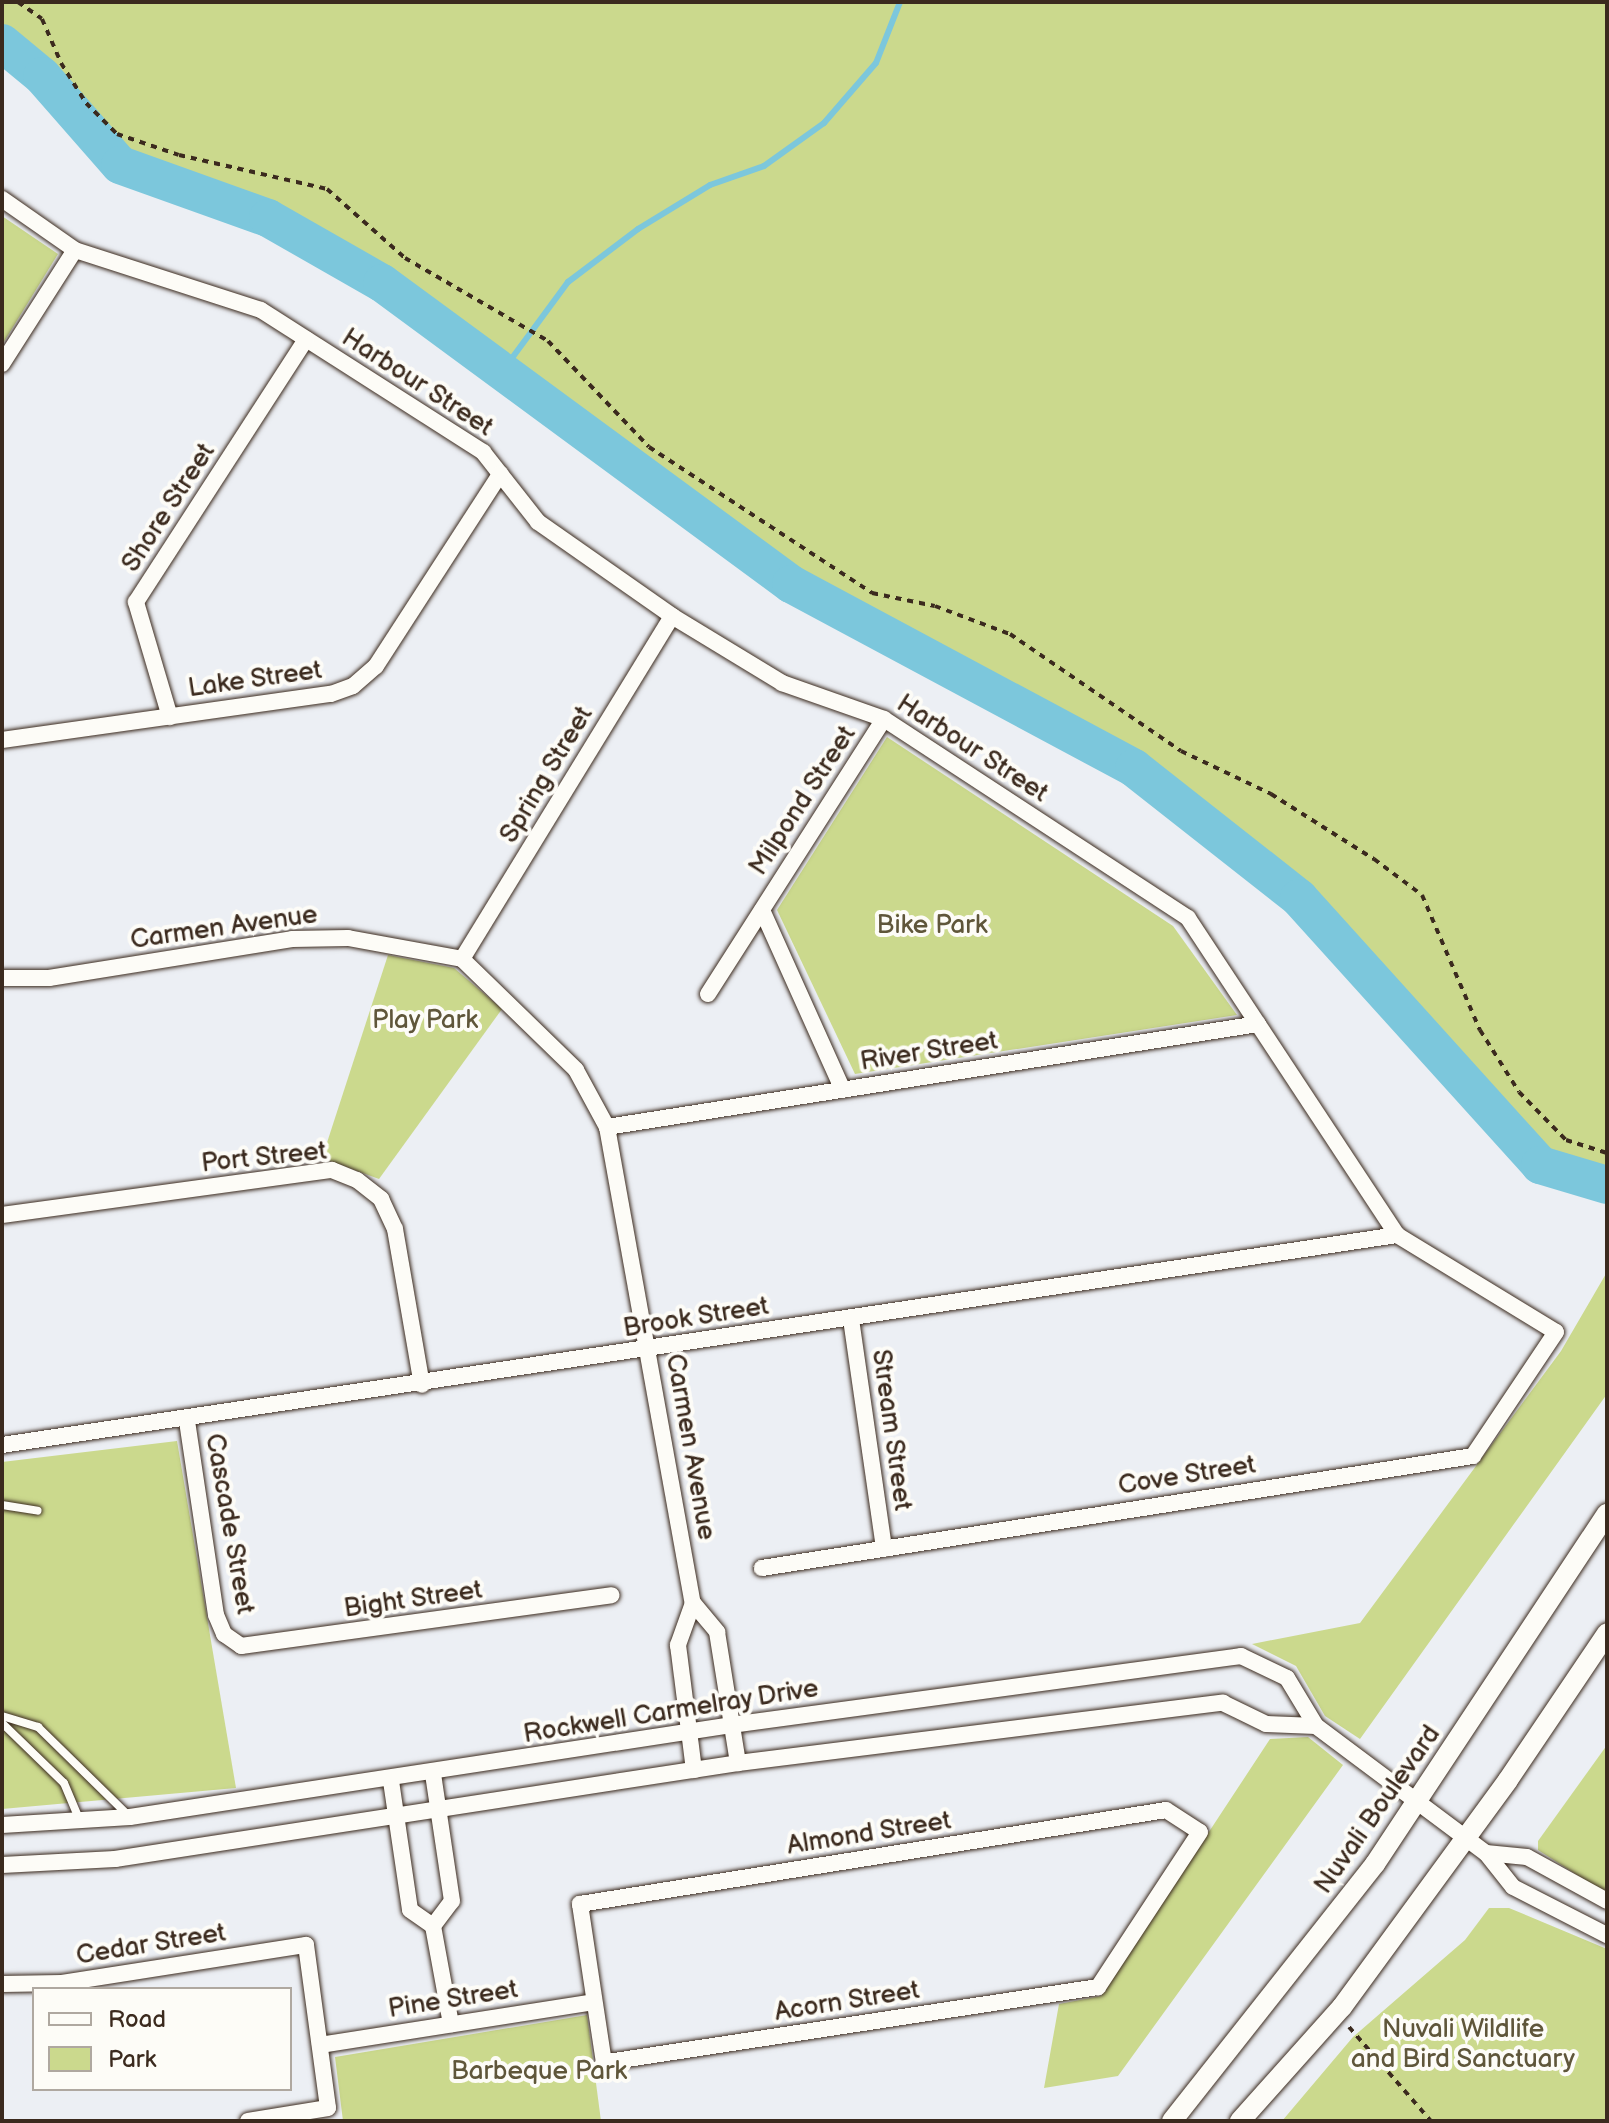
<!DOCTYPE html>
<style>
body{margin:0}
#map{position:relative;width:1609px;height:2123px;overflow:hidden;background:#eceff4;font-family:"Balsamiq Sans",sans-serif}
div>[style]{position:absolute}
[style*='--x']{left:calc(var(--x)*1px);top:calc(var(--y)*1px);width:calc(var(--w)*1px);rotate:calc(var(--a)*1deg)}
.green>*{inset:0;background:#cbd98d}
.stream>*{height:6px;margin:-3px;padding:0 3px;transform-origin:3px;border-radius:3px;background:#7cc7dc}
.river>*{height:38px;margin:-19px;padding:0 19px;transform-origin:19px;border-radius:19px;background:#7cc7dc}
.path>*{height:4px;margin-top:-2px;transform-origin:0;background:repeating-linear-gradient(90deg,#3b2a1e 0 6px,transparent 0 12px)}
.roads{filter:drop-shadow(0 0 2px #3b2a1e) drop-shadow(0 0 2px #3b2a1e)}
.service>*{height:8px;margin:-4px;padding:0 4px;transform-origin:4px;border-radius:4px;background:#fdfcf7}
.minor>*{height:16px;margin:-8px;padding:0 8px;transform-origin:8px;border-radius:8px;background:#fdfcf7}
.tertiary>*{height:20px;margin:-10px;padding:0 10px;transform-origin:10px;border-radius:10px;background:#fdfcf7}
span{translate:-50% -50%;white-space:nowrap;text-align:center;line-height:1.15;-webkit-text-stroke:8px #fdfcf7;paint-order:stroke}
.street-label{font-size:26px;color:#3b2a1e}
.park-label{font-size:26px;color:#5f563a}
.frame{position:absolute;inset:0;border:4px solid #3b2a1e;pointer-events:none}
.legend{position:absolute;left:32px;top:1987px;width:260px;height:104px;box-sizing:border-box;background:#fdfcf7;border:2px solid #afa8a0;margin:0;padding:10px 14px;list-style:none;font-size:24px;color:#3b2a1e}
.legend li{display:flex;align-items:center;gap:16px;height:40px}
.legend b{width:40px;border:2px solid #afa8a0}
</style>
<div id="map">
<div class="green">
<div style="clip-path:polygon(2px 2px,1607px 2px,1607px 1185px,1540px 1165px,1299px 898px,1134px 768px,791px 584px,382px 283px,268px 218px,120px 165px,42px 76px,2px 43px)"></div>
<div style="clip-path:polygon(2px 216px,58px 254px,2px 345px)"></div>
<div style="clip-path:polygon(887px 737px,1173px 926px,1237px 1015px,855px 1074px,777px 910px)"></div>
<div style="clip-path:polygon(388px 955px,454px 968px,502px 1009px,379px 1179px,322px 1158px)"></div>
<div style="clip-path:polygon(1607px 1272px,1607px 1394px,1360px 1739px,1325px 1716px,1296px 1666px,1252px 1644px,1360px 1623px,1561px 1351px)"></div>
<div style="clip-path:polygon(177px 1441px,236px 1788px,2px 1809px,2px 1462px)"></div>
<div style="clip-path:polygon(1308px 1737px,1343px 1765px,1118px 2076px,1044px 2088px,1059px 2004px,1101px 1996px,1270px 1739px)"></div>
<div style="clip-path:polygon(1607px 1745px,1607px 1894px,1538px 1850px,1538px 1841px)"></div>
<div style="clip-path:polygon(1489px 1908px,1509px 1908px,1607px 1949px,1607px 2121px,1282px 2121px,1353px 2037px,1465px 1940px)"></div>
<div style="clip-path:polygon(587px 2015px,601px 2121px,343px 2121px,335px 2057px)"></div>
</div>
<div class="stream">
<div style="--x:504;--y:369;--w:108;--a:-53.7"></div>
<div style="--x:568;--y:282;--w:88;--a:-37.1"></div>
<div style="--x:638;--y:229;--w:84;--a:-31.4"></div>
<div style="--x:710;--y:185;--w:57;--a:-19.4"></div>
<div style="--x:764;--y:166;--w:74;--a:-35.6"></div>
<div style="--x:824;--y:123;--w:79;--a:-49.1"></div>
<div style="--x:876;--y:63;--w:66;--a:-68.5"></div>
</div>
<div class="river">
<div style="--x:2;--y:43;--w:52;--a:39.5"></div>
<div style="--x:42;--y:76;--w:118;--a:48.8"></div>
<div style="--x:120;--y:165;--w:157;--a:19.7"></div>
<div style="--x:268;--y:218;--w:131;--a:29.7"></div>
<div style="--x:382;--y:283;--w:508;--a:36.35"></div>
<div style="--x:791;--y:584;--w:389;--a:28.2"></div>
<div style="--x:1134;--y:768;--w:210;--a:38.2"></div>
<div style="--x:1299;--y:898;--w:360;--a:47.9"></div>
<div style="--x:1540;--y:1165;--w:70;--a:16.6"></div>
</div>
<div class="path">
<div style="--x:18;--y:2;--w:29;--a:35"></div>
<div style="--x:42;--y:19;--w:48;--a:66.6"></div>
<div style="--x:61;--y:63;--w:47;--a:58"></div>
<div style="--x:86;--y:103;--w:44;--a:45"></div>
<div style="--x:117;--y:134;--w:65;--a:18.7"></div>
<div style="--x:179;--y:155;--w:152;--a:12.9"></div>
<div style="--x:327;--y:189;--w:104;--a:41.5"></div>
<div style="--x:405;--y:258;--w:165;--a:30.1"></div>
<div style="--x:548;--y:341;--w:146;--a:46.4"></div>
<div style="--x:649;--y:447;--w:267;--a:33.2"></div>
<div style="--x:872;--y:593;--w:64;--a:11.7"></div>
<div style="--x:935;--y:606;--w:80;--a:20.5"></div>
<div style="--x:1010;--y:634;--w:207;--a:34.4"></div>
<div style="--x:1181;--y:751;--w:100;--a:25.5"></div>
<div style="--x:1271;--y:794;--w:122;--a:32.3"></div>
<div style="--x:1374;--y:859;--w:60;--a:36.9"></div>
<div style="--x:1422;--y:895;--w:147;--a:66.8"></div>
<div style="--x:1480;--y:1030;--w:73;--a:57.8"></div>
<div style="--x:1519;--y:1092;--w:67;--a:45.6"></div>
<div style="--x:1566;--y:1140;--w:43;--a:17.6"></div>
<div style="--x:1349;--y:2027;--w:125;--a:48.9"></div>
</div>
<div class="roads">
<div class="service">
<div style="--x:2;--y:1505;--w:36;--a:9"></div>
<div style="--x:2;--y:1716;--w:38;--a:17"></div>
<div style="--x:38;--y:1727;--w:129;--a:44.4"></div>
<div style="--x:2;--y:1723;--w:86;--a:44.1"></div>
<div style="--x:64;--y:1783;--w:41;--a:67.2"></div>
</div>
<div class="minor">
<div style="--x:2;--y:199;--w:89;--a:34.9"></div>
<div style="--x:75;--y:250;--w:195;--a:17.9"></div>
<div style="--x:261;--y:310;--w:264;--a:32.6"></div>
<div style="--x:483;--y:452;--w:89;--a:51.8"></div>
<div style="--x:538;--y:522;--w:164;--a:35"></div>
<div style="--x:672;--y:616;--w:129;--a:31.3"></div>
<div style="--x:782;--y:683;--w:108;--a:19.4"></div>
<div style="--x:884;--y:719;--w:363;--a:33.2"></div>
<div style="--x:1188;--y:918;--w:380;--a:56.6"></div>
<div style="--x:1397;--y:1235;--w:186;--a:31.4"></div>
<div style="--x:1556;--y:1332;--w:149;--a:123.8"></div>
<div style="--x:1473;--y:1456;--w:720;--a:171.05"></div>
<div style="--x:2;--y:364;--w:135;--a:-57.4"></div>
<div style="--x:170;--y:717;--w:120;--a:-106.5"></div>
<div style="--x:136;--y:602;--w:313;--a:-57.1"></div>
<div style="--x:2;--y:740;--w:332;--a:-8"></div>
<div style="--x:331;--y:694;--w:23;--a:-20"></div>
<div style="--x:353;--y:686;--w:30;--a:-41"></div>
<div style="--x:376;--y:666;--w:229;--a:-57.1"></div>
<div style="--x:762;--y:910;--w:197;--a:65.8"></div>
<div style="--x:462;--y:959;--w:402;--a:-58.5"></div>
<div style="--x:2;--y:978;--w:47;--a:0"></div>
<div style="--x:49;--y:978;--w:246;--a:-9.1"></div>
<div style="--x:292;--y:939;--w:56;--a:-1"></div>
<div style="--x:348;--y:938;--w:116;--a:10.4"></div>
<div style="--x:462;--y:959;--w:159;--a:44.2"></div>
<div style="--x:576;--y:1070;--w:65;--a:61.5"></div>
<div style="--x:607;--y:1127;--w:484;--a:79.8"></div>
<div style="--x:693;--y:1603;--w:38;--a:50"></div>
<div style="--x:717;--y:1632;--w:133;--a:80.9"></div>
<div style="--x:708;--y:994;--w:326;--a:-57.4"></div>
<div style="--x:607;--y:1127;--w:659;--a:-8.99"></div>
<div style="--x:2;--y:1215;--w:333;--a:-7.8"></div>
<div style="--x:332;--y:1170;--w:27;--a:22"></div>
<div style="--x:357;--y:1180;--w:31;--a:38"></div>
<div style="--x:381;--y:1199;--w:33;--a:65"></div>
<div style="--x:395;--y:1229;--w:158;--a:80.2"></div>
<div style="--x:851;--y:1319;--w:232;--a:81.8"></div>
<div style="--x:187;--y:1421;--w:196;--a:81.5"></div>
<div style="--x:216;--y:1615;--w:21;--a:67"></div>
<div style="--x:224;--y:1634;--w:21;--a:35"></div>
<div style="--x:241;--y:1646;--w:374;--a:-7.8"></div>
<div style="--x:2;--y:1445;--w:1411;--a:-8.56"></div>
<div style="--x:693;--y:1603;--w:45;--a:109.7"></div>
<div style="--x:678;--y:1645;--w:126;--a:82.7"></div>
<div style="--x:391;--y:1781;--w:130;--a:81.6"></div>
<div style="--x:410;--y:1910;--w:28;--a:35"></div>
<div style="--x:433;--y:1926;--w:100;--a:79.6"></div>
<div style="--x:1166;--y:1810;--w:40;--a:32.9"></div>
<div style="--x:1200;--y:1832;--w:186;--a:123.3"></div>
<div style="--x:1098;--y:1987;--w:500;--a:171.3"></div>
<div style="--x:604;--y:2063;--w:161;--a:-98.6"></div>
<div style="--x:580;--y:1904;--w:593;--a:-9.11"></div>
<div style="--x:2;--y:1825;--w:128;--a:-3.6"></div>
<div style="--x:130;--y:1817;--w:608;--a:-8.7"></div>
<div style="--x:731;--y:1725;--w:515;--a:-7.7"></div>
<div style="--x:1241;--y:1656;--w:51;--a:25.6"></div>
<div style="--x:1287;--y:1678;--w:56;--a:58.9"></div>
<div style="--x:1316;--y:1726;--w:212;--a:36.8"></div>
<div style="--x:1486;--y:1853;--w:43;--a:51.5"></div>
<div style="--x:1513;--y:1887;--w:106;--a:27.1"></div>
<div style="--x:1486;--y:1853;--w:41;--a:5.6"></div>
<div style="--x:1527;--y:1857;--w:91;--a:28.8"></div>
<div style="--x:2;--y:1865;--w:113;--a:-3"></div>
<div style="--x:115;--y:1859;--w:630;--a:-8.76"></div>
<div style="--x:738;--y:1763;--w:489;--a:-7.1"></div>
<div style="--x:1223;--y:1703;--w:48;--a:26"></div>
<div style="--x:1266;--y:1724;--w:50;--a:2.3"></div>
<div style="--x:433;--y:1926;--w:31;--a:-53"></div>
<div style="--x:452;--y:1901;--w:128;--a:-98.5"></div>
<div style="--x:2;--y:1984;--w:60;--a:-1"></div>
<div style="--x:62;--y:1983;--w:247;--a:-8.9"></div>
<div style="--x:306;--y:1945;--w:164;--a:82.3"></div>
<div style="--x:328;--y:2108;--w:81;--a:170.8"></div>
<div style="--x:320;--y:2045;--w:277;--a:-8.9"></div>
</div>
<div class="tertiary">
<div style="--x:1172;--y:2121;--w:328;--a:-51.7"></div>
<div style="--x:1375;--y:1864;--w:420;--a:-56.5"></div>
<div style="--x:1240;--y:2121;--w:153;--a:-48.2"></div>
<div style="--x:1342;--y:2007;--w:281;--a:-53.8"></div>
<div style="--x:1508;--y:1780;--w:177;--a:-56"></div>
</div>
</div>
<div class="street-label">
<span style="left:417px;top:383px;rotate:33deg">Harbour Street</span>
<span style="left:169px;top:508px;rotate:-57deg">Shore Street</span>
<span style="left:255px;top:680px;rotate:-8deg">Lake Street</span>
<span style="left:972px;top:749px;rotate:33deg">Harbour Street</span>
<span style="left:547px;top:775px;rotate:-59deg">Spring Street</span>
<span style="left:803px;top:801px;rotate:-57deg">Milpond Street</span>
<span style="left:224px;top:928px;rotate:-8deg">Carmen Avenue</span>
<span style="left:929px;top:1052px;rotate:-9deg">River Street</span>
<span style="left:264px;top:1158px;rotate:-6deg">Port Street</span>
<span style="left:696px;top:1318px;rotate:-9deg">Brook Street</span>
<span style="left:891px;top:1430px;rotate:82deg">Stream Street</span>
<span style="left:690px;top:1447px;rotate:80deg">Carmen Avenue</span>
<span style="left:1187px;top:1476px;rotate:-9deg">Cove Street</span>
<span style="left:229px;top:1524px;rotate:80deg">Cascade Street</span>
<span style="left:413px;top:1600px;rotate:-8deg">Bight Street</span>
<span style="left:671px;top:1712px;rotate:-9deg">Rockwell Carmelray Drive</span>
<span style="left:1378px;top:1810px;rotate:-55deg">Nuvali Boulevard</span>
<span style="left:869px;top:1834px;rotate:-9deg">Almond Street</span>
<span style="left:151px;top:1945px;rotate:-9deg">Cedar Street</span>
<span style="left:453px;top:2000px;rotate:-9deg">Pine Street</span>
<span style="left:847px;top:2002px;rotate:-9deg">Acorn Street</span>
</div>
<div class="park-label">
<span style="left:932px;top:926px">Bike Park</span>
<span style="left:425px;top:1021px">Play Park</span>
<span style="left:1463px;top:2045px">Nuvali Wildlife<br>and Bird Sanctuary</span>
<span style="left:539px;top:2072px">Barbeque Park</span>
</div>
<div class="frame"></div>
<ul class="legend">
<li><b style="height:10px;background:#fdfcf7"></b>Road</li>
<li><b style="height:22px;background:#cbd98d"></b>Park</li>
</ul>
</div>
